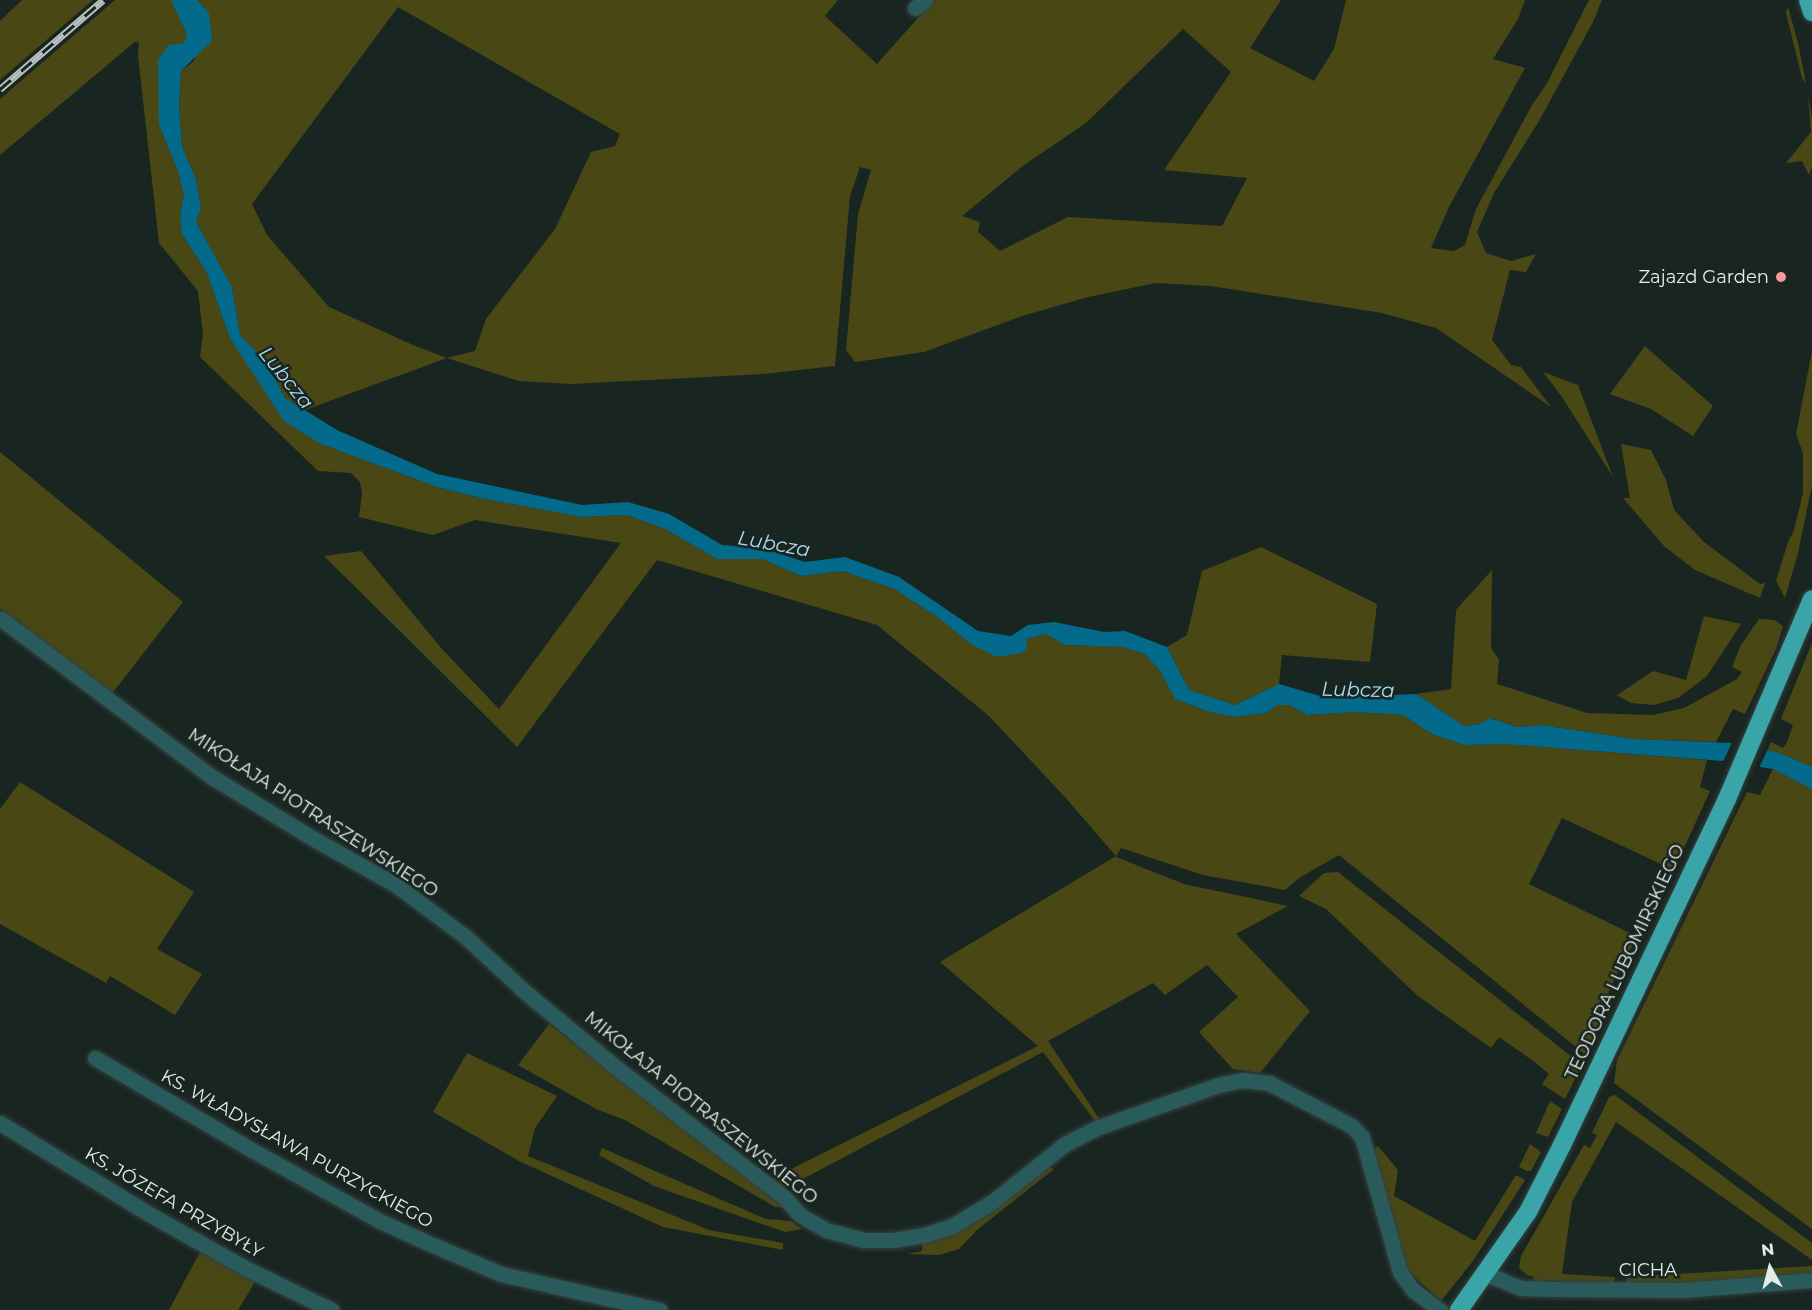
<!DOCTYPE html>
<meta charset="utf-8">
<style>
body{margin:0}
#map{position:relative;width:1812px;height:1310px;overflow:hidden;background:#192521;font-family:Montserrat,sans-serif}
div>[style]{position:absolute}
[style*='--x']{left:calc(var(--x)*1px);top:calc(var(--y)*1px);width:calc(var(--w)*1px);rotate:calc(var(--a)*1deg)}
.green>*{inset:0;background:#494815}
.water>*{inset:0;background:#036a8b}
.pier>*{inset:0;background:#192521}
.roads{filter:drop-shadow(0 0 2px #35413d) drop-shadow(0 0 2px #35413d)}
.street>*{height:15px;margin:-7.5px;padding:0 7.5px;transform-origin:7.5px;border-radius:7.5px;background:#295b5d}
.highway>*{height:18px;margin:-9px;padding:0 9px;transform-origin:9px;border-radius:9px;background:#3aa5a9}
.rail>*{height:7px;margin-top:-3.5px;transform-origin:0;background:repeating-linear-gradient(90deg,#192521 0 14px,#bac3c0 0 28px);box-sizing:border-box;border-block:2px solid #bac3c0}
.dots>*{width:16px;height:16px;translate:-50% -50%;box-sizing:border-box;border:3px solid #192521;border-radius:50%}
span{translate:-50% -50%;white-space:nowrap;text-align:center;line-height:1.15;-webkit-text-stroke:5px #192521;paint-order:stroke}
.poi-label{font-size:18px;color:#e4ece9}
.right{translate:-100% -50%;text-align:right}
.street-label{font-size:18px;color:#e4ece9}
.water-label{font-size:20px;color:#aadaf2;font-style:italic}
.north{position:absolute;left:1740px;top:1238px;width:60px;height:60px;-webkit-text-stroke:4px #192521;paint-order:stroke;rotate:353deg;font-size:16px;font-weight:700;line-height:24px;text-align:center;color:#e4ece9}
.north::after{content:'';display:block;margin:auto;width:21px;height:27px;background:#e4ece9;clip-path:polygon(50% 0,100% 100%,50% 72%,0 100%)}
</style>
<div id="map">
<div class="green">
<div style="clip-path:polygon(22px 0,93px 0,0 80px,0 21px)"></div>
<div style="clip-path:polygon(115px 0,171px 0,176px 6px,187px 34px,159px 125px,178px 171px,184px 195px,180px 216px,182px 234px,206px 271px,230px 338px,252px 370px,321px 444px,437px 487px,485px 499px,582px 517px,627px 515px,665px 529px,717px 559px,762px 559px,801px 576px,843px 571px,894px 589px,936px 616px,971px 644px,1026px 639px,1046px 634px,1065px 645px,1123px 647px,1145px 654px,1160px 671px,1175px 699px,1207px 711px,1234px 717px,1266px 713px,1277px 705px,1289px 705px,1307px 715px,1355px 712px,1403px 715px,1432px 734px,1465px 745px,1505px 744px,1707px 760px,1700px 787px,1710px 791px,1674px 870px,1562px 818px,1529px 884px,1638px 937px,1623px 961px,1600px 1011px,1596px 1038px,1587px 1056px,1339px 855px,1299px 878px,1285px 890px,1203px 875px,1121px 848px,1116px 857px,1184px 884px,1288px 906px,1236px 934px,1310px 1011px,1260px 1073px,1233px 1069px,1199px 1032px,1238px 997px,1207px 965px,1165px 995px,1153px 983px,1048px 1041px,1100px 1120px,1095px 1121px,1043px 1052px,782px 1190px,769px 1180px,1038px 1046px,940px 962px,1116px 856px,1064px 796px,988px 715px,877px 625px,657px 560px,517px 747px,324px 556px,361px 551px,442px 649px,499px 709px,621px 543px,475px 520px,433px 535px,359px 517px,362px 493px,360px 482px,351px 473px,318px 471px,200px 357px,203px 334px,198px 291px,159px 243px,138px 56px,139px 43px,136px 41px,0 155px,0 99px)"></div>
<div style="clip-path:polygon(evenodd,197px 0,838px 0,825px 16px,877px 64px,934px 0,1281px 0,1250px 48px,1314px 81px,1334px 49px,1346px 0,1525px 0,1518px 19px,1493px 59px,1525px 68px,1449px 207px,1431px 248px,1454px 251px,1465px 245px,1476px 209px,1532px 105px,1546px 85px,1589px 0,1602px 0,1593px 22px,1539px 121px,1494px 193px,1477px 232px,1486px 253px,1511px 261px,1536px 254px,1526px 272px,1510px 270px,1492px 340px,1511px 365px,1521px 367px,1551px 407px,1436px 328px,1382px 313px,1211px 286px,1156px 283px,1088px 297px,1022px 316px,924px 352px,855px 362px,846px 350px,858px 214px,871px 170px,860px 167px,850px 196px,835px 366px,764px 374px,572px 384px,519px 381px,447px 358px,305px 410px,285px 398px,266px 362px,240px 335px,232px 287px,196px 222px,201px 208px,196px 180px,182px 146px,179px 106px,181px 71px,194px 61px,209px 13px,197px 0,398px 7px,620px 134px,615px 146px,591px 152px,555px 229px,486px 319px,475px 351px,447px 358px,413px 345px,329px 307px,267px 235px,252px 204px,398px 7px,197px 0,1183px 29px,1231px 72px,1164px 170px,1247px 178px,1222px 226px,1068px 217px,1000px 251px,978px 232px,980px 222px,962px 216px,1024px 165px,1086px 123px,1183px 29px)"></div>
<div style="clip-path:polygon(1788px 7px,1798px 43px,1806px 83px,1802px 78px,1786px 13px)"></div>
<div style="clip-path:polygon(1808px 95px,1812px 118px,1812px 167px,1809px 175px,1802px 161px,1786px 163px,1811px 132px)"></div>
<div style="clip-path:polygon(1645px 346px,1713px 406px,1693px 436px,1651px 409px,1610px 394px)"></div>
<div style="clip-path:polygon(1812px 351px,1812px 485px,1798px 553px,1785px 598px,1776px 581px,1788px 542px,1794px 530px,1803px 493px,1803px 453px,1796px 434px)"></div>
<div style="clip-path:polygon(1543px 372px,1578px 385px,1613px 477px,1562px 397px)"></div>
<div style="clip-path:polygon(1621px 444px,1651px 450px,1666px 480px,1674px 510px,1704px 542px,1760px 584px,1765px 583px,1760px 598px,1695px 570px,1664px 546px,1623px 498px,1630px 498px)"></div>
<div style="clip-path:polygon(0 452px,183px 602px,111px 695px,0 608px)"></div>
<div style="clip-path:polygon(1261px 547px,1377px 604px,1370px 662px,1282px 655px,1279px 684px,1235px 705px,1189px 690px,1167px 647px,1187px 635px,1202px 571px)"></div>
<div style="clip-path:polygon(1492px 570px,1491px 648px,1499px 660px,1497px 684px,1587px 713px,1653px 715px,1684px 708px,1737px 679px,1742px 672px,1732px 667px,1741px 645px,1759px 619px,1775px 620px,1783px 626px,1776px 649px,1745px 714px,1733px 709px,1716px 742px,1633px 739px,1542px 725px,1517px 727px,1491px 718px,1480px 724px,1464px 726px,1416px 694px,1451px 689px,1456px 610px)"></div>
<div style="clip-path:polygon(1704px 616px,1741px 624px,1707px 676px,1678px 698px,1654px 705px,1631px 703px,1617px 695px,1653px 671px,1686px 680px)"></div>
<div style="clip-path:polygon(1812px 643px,1812px 767px,1767px 750px,1771px 742px,1783px 748px,1787px 742px,1793px 725px,1781px 719px)"></div>
<div style="clip-path:polygon(1773px 769px,1812px 789px,1812px 1229px,1614px 1083px,1617px 1060px,1747px 792px,1760px 795px)"></div>
<div style="clip-path:polygon(20px 782px,194px 892px,157px 949px,202px 974px,175px 1015px,110px 976px,106px 983px,0 924px,0 809px)"></div>
<div style="clip-path:polygon(1338px 872px,1582px 1065px,1565px 1099px,1542px 1084px,1549px 1074px,1532px 1060px,1499px 1037px,1491px 1048px,1418px 996px,1326px 909px,1299px 896px,1324px 873px)"></div>
<div style="clip-path:polygon(549px 1024px,787px 1208px,775px 1207px,625px 1120px,596px 1109px,518px 1065px)"></div>
<div style="clip-path:polygon(467px 1053px,557px 1096px,535px 1128px,528px 1156px,709px 1230px,783px 1243px,783px 1250px,663px 1227px,519px 1161px,433px 1112px)"></div>
<div style="clip-path:polygon(1615px 1095px,1812px 1243px,1812px 1260px,1616px 1122px,1572px 1202px,1562px 1274px,1615px 1277px,1614px 1283px,1534px 1281px,1534px 1277px,1527px 1275px,1519px 1268px,1521px 1256px,1584px 1145px,1590px 1148px,1597px 1135px,1592px 1133px,1609px 1097px)"></div>
<div style="clip-path:polygon(1550px 1101px,1562px 1109px,1548px 1137px,1536px 1133px)"></div>
<div style="clip-path:polygon(1530px 1144px,1541px 1152px,1531px 1171px,1527px 1171px,1519px 1167px)"></div>
<div style="clip-path:polygon(1378px 1146px,1398px 1170px,1394px 1196px,1475px 1241px,1516px 1175px,1525px 1180px,1473px 1261px,1441px 1301px,1406px 1269px,1373px 1150px)"></div>
<div style="clip-path:polygon(602px 1148px,766px 1219px,791px 1221px,802px 1229px,785px 1232px,654px 1186px,599px 1155px)"></div>
<div style="clip-path:polygon(1045px 1165px,1054px 1169px,977px 1230px,959px 1249px,939px 1255px,907px 1254px,922px 1251px,922px 1241px)"></div>
<div style="clip-path:polygon(200px 1252px,255px 1282px,238px 1310px,169px 1310px)"></div>
<div style="clip-path:polygon(1812px 1266px,1812px 1274px,1685px 1284px,1626px 1284px,1626px 1277px)"></div>
</div>
<div class="water">
<div style="clip-path:polygon(171px 0,197px 0,209px 13px,212px 41px,181px 71px,179px 106px,182px 146px,196px 180px,201px 208px,196px 222px,232px 287px,240px 335px,266px 362px,285px 398px,337px 430px,437px 474px,582px 505px,628px 502px,669px 514px,722px 545px,762px 548px,805px 562px,845px 557px,899px 577px,978px 631px,1011px 636px,1028px 625px,1054px 622px,1104px 632px,1125px 631px,1167px 647px,1189px 690px,1235px 705px,1279px 684px,1327px 698px,1416px 694px,1464px 726px,1480px 724px,1490px 718px,1517px 727px,1542px 725px,1633px 739px,1732px 743px,1776px 752px,1812px 767px,1812px 789px,1773px 769px,1723px 761px,1505px 744px,1465px 745px,1432px 734px,1403px 715px,1355px 712px,1307px 715px,1289px 705px,1277px 705px,1266px 713px,1234px 717px,1207px 711px,1175px 699px,1160px 671px,1145px 654px,1123px 647px,1065px 645px,1046px 634px,1026px 639px,1027px 648px,1021px 653px,997px 657px,971px 644px,936px 616px,894px 589px,843px 571px,801px 576px,762px 559px,717px 559px,665px 529px,627px 515px,582px 517px,485px 499px,437px 487px,321px 444px,284px 421px,230px 338px,206px 271px,182px 234px,180px 216px,184px 195px,178px 171px,159px 125px,158px 60px,169px 45px,184px 43px,187px 34px)"></div>
</div>
<div class="pier">
<div style="clip-path:polygon(1733px 740px,1769px 747px,1758px 770px,1722px 764px)"></div>
</div>
<div class="roads">
<div class="street">
<div style="--x:915;--y:8;--w:13;--a:-39"></div>
<div style="--x:0;--y:618;--w:265;--a:36.9"></div>
<div style="--x:212;--y:777;--w:119;--a:31.3"></div>
<div style="--x:314;--y:839;--w:94;--a:29.3"></div>
<div style="--x:396;--y:885;--w:89;--a:36.7"></div>
<div style="--x:467;--y:938;--w:78;--a:42.9"></div>
<div style="--x:524;--y:991;--w:122;--a:39.7"></div>
<div style="--x:618;--y:1069;--w:212;--a:37.7"></div>
<div style="--x:786;--y:1199;--w:21;--a:49"></div>
<div style="--x:800;--y:1215;--w:30;--a:30"></div>
<div style="--x:826;--y:1230;--w:38;--a:15"></div>
<div style="--x:863;--y:1240;--w:30;--a:0"></div>
<div style="--x:893;--y:1240;--w:31;--a:-9"></div>
<div style="--x:924;--y:1235;--w:29;--a:-18"></div>
<div style="--x:952;--y:1226;--w:47;--a:-31"></div>
<div style="--x:992;--y:1202;--w:93;--a:-38.5"></div>
<div style="--x:1065;--y:1144;--w:38;--a:-27"></div>
<div style="--x:1099;--y:1127;--w:126;--a:-19.4"></div>
<div style="--x:1218;--y:1085;--w:25;--a:-12"></div>
<div style="--x:1242;--y:1080;--w:27;--a:6"></div>
<div style="--x:1269;--y:1083;--w:93;--a:27.4"></div>
<div style="--x:1352;--y:1126;--w:15;--a:48"></div>
<div style="--x:1362;--y:1137;--w:140;--a:74.3"></div>
<div style="--x:1400;--y:1272;--w:22;--a:54"></div>
<div style="--x:1413;--y:1290;--w:34;--a:37"></div>
<div style="--x:95;--y:1058;--w:180;--a:30.4"></div>
<div style="--x:250;--y:1149;--w:149;--a:29"></div>
<div style="--x:380;--y:1221;--w:51;--a:24.5"></div>
<div style="--x:426;--y:1242;--w:82;--a:23.1"></div>
<div style="--x:501;--y:1274;--w:163;--a:12.8"></div>
<div style="--x:0;--y:1123;--w:175;--a:31.4"></div>
<div style="--x:149;--y:1214;--w:112;--a:29.3"></div>
<div style="--x:247;--y:1269;--w:94;--a:25.8"></div>
<div style="--x:1486;--y:1274;--w:38;--a:22"></div>
<div style="--x:1521;--y:1288;--w:32;--a:2"></div>
<div style="--x:1553;--y:1289;--w:130;--a:0.4"></div>
<div style="--x:1683;--y:1290;--w:129;--a:-4.4"></div>
</div>
<div class="highway">
<div style="--x:1808;--y:0;--w:13;--a:72"></div>
<div style="--x:1459;--y:1310;--w:120;--a:-54.9"></div>
<div style="--x:1528;--y:1212;--w:77;--a:-63.1"></div>
<div style="--x:1563;--y:1143;--w:381;--a:-64.5"></div>
<div style="--x:1727;--y:799;--w:217;--a:-67"></div>
</div>
</div>
<div class="rail">
<div style="--x:0;--y:89;--w:136;--a:-40.8"></div>
</div>
<div class="dots">
<div style="left:1781px;top:277px;background:#f59b9d"></div>
</div>
<div class="poi-label">
<span class="right" style="left:1769px;top:277px">Zajazd Garden</span>
</div>
<div class="street-label">
<span style="left:313px;top:813px;rotate:33deg">MIKOŁAJA PIOTRASZEWSKIEGO</span>
<span style="left:1625px;top:962px;rotate:-65deg">TEODORA LUBOMIRSKIEGO</span>
<span style="left:701px;top:1108px;rotate:39deg">MIKOŁAJA PIOTRASZEWSKIEGO</span>
<span style="left:297px;top:1149px;rotate:29deg">KS. WŁADYSŁAWA PURZYCKIEGO</span>
<span style="left:174px;top:1203px;rotate:30deg">KS. JÓZEFA PRZYBYŁY</span>
<span style="left:1648px;top:1270px">CICHA</span>
</div>
<div class="water-label">
<span style="left:286px;top:378px;rotate:51deg">Lubcza</span>
<span style="left:774px;top:544px;rotate:10deg">Lubcza</span>
<span style="left:1358px;top:690px;rotate:1deg">Lubcza</span>
</div>
<div class="north">N</div>
</div>
